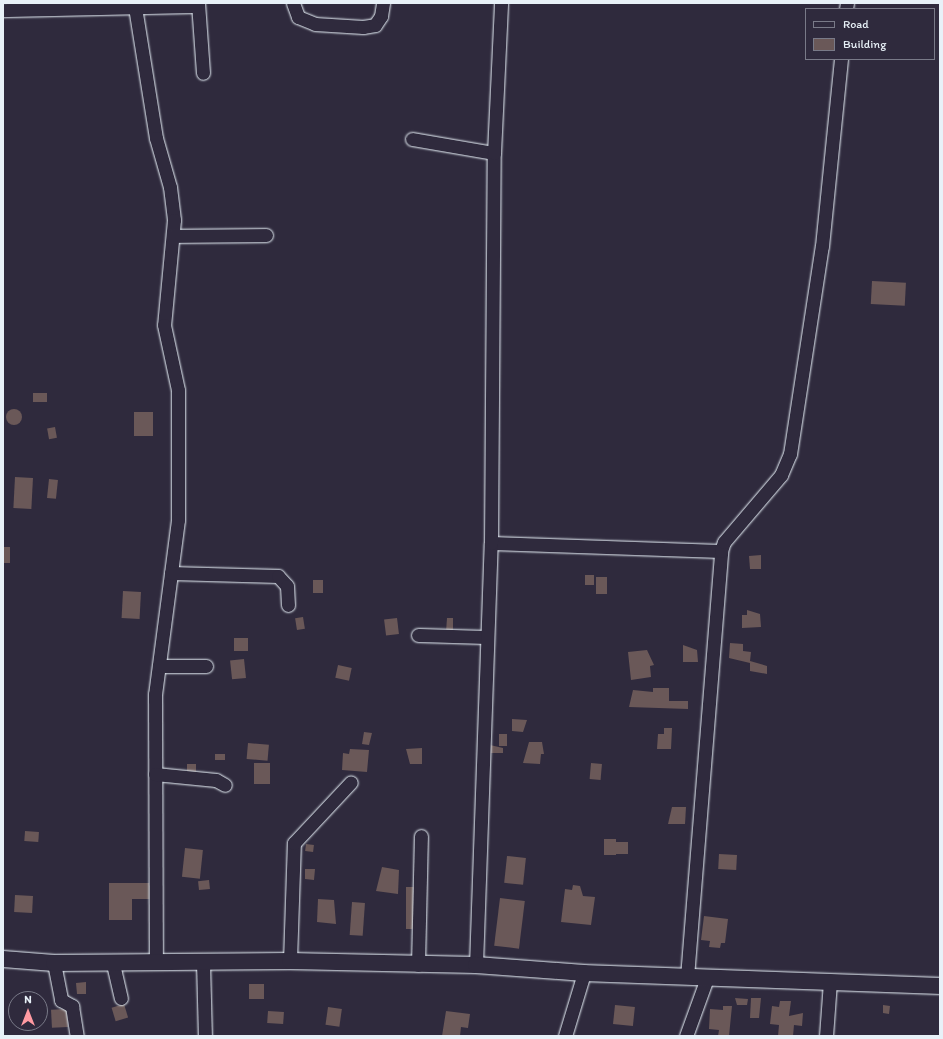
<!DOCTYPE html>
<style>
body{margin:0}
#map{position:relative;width:943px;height:1039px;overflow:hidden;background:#2f2a3d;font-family:Itim,sans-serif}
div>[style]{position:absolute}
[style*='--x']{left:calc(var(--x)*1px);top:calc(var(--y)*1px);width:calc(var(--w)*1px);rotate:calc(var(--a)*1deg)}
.building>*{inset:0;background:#6a5858;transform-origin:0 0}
.round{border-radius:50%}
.roads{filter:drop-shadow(0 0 1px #e8f1f8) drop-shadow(0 0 1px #e8f1f8)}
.minor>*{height:13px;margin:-6.5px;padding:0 6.5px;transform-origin:6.5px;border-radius:6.5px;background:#2f2a3d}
.tertiary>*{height:16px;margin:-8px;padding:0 8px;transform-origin:8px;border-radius:8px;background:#2f2a3d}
span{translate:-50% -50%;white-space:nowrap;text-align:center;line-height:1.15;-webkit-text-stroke:3.5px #2f2a3d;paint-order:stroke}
.frame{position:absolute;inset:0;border:4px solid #e8f1f8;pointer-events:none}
.legend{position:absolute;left:805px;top:8px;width:130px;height:52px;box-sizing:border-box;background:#2f2a3d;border:1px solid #797a88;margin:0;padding:5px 7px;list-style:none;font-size:12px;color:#e8f1f8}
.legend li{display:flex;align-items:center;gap:8px;height:20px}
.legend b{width:20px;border:1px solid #797a88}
.north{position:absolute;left:8px;top:991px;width:40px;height:40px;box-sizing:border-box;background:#2f2a3d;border:1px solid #797a88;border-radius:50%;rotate:0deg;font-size:11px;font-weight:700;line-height:16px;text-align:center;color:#e8f1f8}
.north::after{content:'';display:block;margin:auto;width:14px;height:18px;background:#ff9aa2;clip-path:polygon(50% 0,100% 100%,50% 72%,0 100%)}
</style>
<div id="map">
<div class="building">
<div style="left:872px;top:281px;width:34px;height:23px;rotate:3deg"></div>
<div style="left:33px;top:393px;width:14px;height:9px"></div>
<div class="round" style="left:6px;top:409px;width:16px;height:16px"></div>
<div style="left:134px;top:412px;width:19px;height:24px"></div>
<div style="left:55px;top:427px;width:11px;height:8px;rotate:80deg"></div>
<div style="left:15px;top:477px;width:18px;height:31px;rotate:3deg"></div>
<div style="left:49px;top:479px;width:9px;height:19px;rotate:6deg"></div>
<div style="left:3px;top:547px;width:7px;height:16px"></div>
<div style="clip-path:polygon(761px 555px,761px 569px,750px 569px,749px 556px)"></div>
<div style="left:585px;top:575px;width:9px;height:10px"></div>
<div style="left:596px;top:577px;width:11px;height:17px"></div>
<div style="left:313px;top:580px;width:10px;height:13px"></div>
<div style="left:123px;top:591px;width:18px;height:27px;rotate:3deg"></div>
<div style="clip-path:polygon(747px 610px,760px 614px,761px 627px,742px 628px,742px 615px,747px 615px)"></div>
<div style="left:303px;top:617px;width:12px;height:8px;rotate:81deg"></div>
<div style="left:397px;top:618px;width:16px;height:13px;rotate:83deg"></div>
<div style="clip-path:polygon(447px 618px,453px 618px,453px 632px,446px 632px)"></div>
<div style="left:234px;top:638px;width:14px;height:13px"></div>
<div style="clip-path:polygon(730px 643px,743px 644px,743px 651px,751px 652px,750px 661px,767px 666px,767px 674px,750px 671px,750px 663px,729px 658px)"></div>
<div style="clip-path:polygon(683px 645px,697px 650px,698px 662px,683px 662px)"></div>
<div style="clip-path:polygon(647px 650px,654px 665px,650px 666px,651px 677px,631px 680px,628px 652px)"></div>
<div style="left:244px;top:659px;width:19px;height:14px;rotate:84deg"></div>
<div style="left:338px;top:665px;width:14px;height:13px;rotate:12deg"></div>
<div style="clip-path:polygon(653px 688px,669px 688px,669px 701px,688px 701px,688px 709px,629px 707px,633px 690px,653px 692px)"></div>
<div style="clip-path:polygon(512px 719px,527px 720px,523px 732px,512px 731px)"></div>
<div style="clip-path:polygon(664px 728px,672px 728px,671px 749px,657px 749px,658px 734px,664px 734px)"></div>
<div style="clip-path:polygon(364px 732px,372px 733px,369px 745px,362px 744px)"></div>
<div style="left:499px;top:734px;width:8px;height:12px"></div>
<div style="clip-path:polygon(529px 742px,542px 742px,544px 754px,541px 754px,540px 764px,523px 763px)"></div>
<div style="left:248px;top:743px;width:21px;height:16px;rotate:5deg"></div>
<div style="clip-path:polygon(490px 745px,503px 748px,503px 753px,490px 753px)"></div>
<div style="clip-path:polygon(422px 748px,422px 764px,410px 764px,406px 749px)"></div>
<div style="clip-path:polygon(350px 749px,369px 750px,367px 772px,342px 770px,343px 753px,349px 754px)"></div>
<div style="left:215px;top:754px;width:10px;height:6px"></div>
<div style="left:254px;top:763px;width:16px;height:21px"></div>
<div style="left:591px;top:763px;width:11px;height:16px;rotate:5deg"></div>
<div style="left:187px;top:764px;width:9px;height:8px"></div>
<div style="clip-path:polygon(672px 807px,686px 807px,685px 824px,668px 824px)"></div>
<div style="left:25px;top:831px;width:14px;height:10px;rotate:4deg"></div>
<div style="left:604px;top:839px;width:12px;height:16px"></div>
<div style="left:616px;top:842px;width:12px;height:12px"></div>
<div style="left:306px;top:844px;width:8px;height:7px;rotate:7deg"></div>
<div style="left:185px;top:848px;width:18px;height:29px;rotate:6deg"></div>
<div style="left:719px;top:854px;width:18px;height:15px;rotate:3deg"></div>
<div style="left:507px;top:856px;width:19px;height:27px;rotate:6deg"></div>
<div style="clip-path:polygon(382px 867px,399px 870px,398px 894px,376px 891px)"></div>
<div style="clip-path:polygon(305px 869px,315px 869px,314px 880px,305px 879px)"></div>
<div style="left:209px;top:880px;width:9px;height:11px;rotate:84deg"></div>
<div style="clip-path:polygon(109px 883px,151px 883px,151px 899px,132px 899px,132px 920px,109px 920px)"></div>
<div style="clip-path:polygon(573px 885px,580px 886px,583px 896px,595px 897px,591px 925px,561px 922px,565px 889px,572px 890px)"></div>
<div style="left:406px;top:887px;width:10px;height:42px"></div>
<div style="left:15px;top:895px;width:18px;height:17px;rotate:3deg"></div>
<div style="left:500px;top:898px;width:25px;height:48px;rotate:7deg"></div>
<div style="clip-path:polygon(318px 899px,334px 900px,336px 924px,317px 922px)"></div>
<div style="left:352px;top:902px;width:13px;height:33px;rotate:4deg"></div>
<div style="clip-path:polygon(704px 916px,728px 919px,725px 943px,721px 943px,720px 948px,709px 947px,710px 941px,701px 940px)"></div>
<div style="clip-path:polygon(86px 982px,86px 994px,77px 994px,76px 983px)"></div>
<div style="left:249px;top:984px;width:15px;height:15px"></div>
<div style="clip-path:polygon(735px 998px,748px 999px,747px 1005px,737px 1005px)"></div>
<div style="clip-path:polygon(751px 998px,761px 998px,759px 1018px,750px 1018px)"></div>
<div style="clip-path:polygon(780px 1001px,791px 1001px,789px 1016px,803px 1013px,802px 1026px,794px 1025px,793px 1036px,778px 1036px,779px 1025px,770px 1024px,772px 1006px,779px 1007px)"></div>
<div style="left:124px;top:1004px;width:14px;height:13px;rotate:73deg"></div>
<div style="left:615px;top:1005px;width:20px;height:19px;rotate:6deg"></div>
<div style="clip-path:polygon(883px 1005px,890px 1006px,889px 1014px,883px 1013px)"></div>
<div style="clip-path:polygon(723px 1006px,732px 1006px,729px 1036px,718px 1036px,719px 1030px,709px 1029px,710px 1009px,723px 1010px)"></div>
<div style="left:328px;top:1007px;width:14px;height:18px;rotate:8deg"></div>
<div style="left:67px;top:1009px;width:18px;height:16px;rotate:87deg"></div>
<div style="left:268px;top:1011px;width:16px;height:12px;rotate:4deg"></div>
<div style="clip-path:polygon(446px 1011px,470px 1014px,468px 1028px,461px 1027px,460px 1036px,442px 1036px)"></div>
</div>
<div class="roads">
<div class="minor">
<div style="--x:198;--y:3;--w:70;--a:85.9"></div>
<div style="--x:293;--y:3;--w:15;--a:70"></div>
<div style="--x:298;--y:17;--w:18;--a:22"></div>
<div style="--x:315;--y:24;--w:48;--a:3.6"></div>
<div style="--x:363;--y:27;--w:12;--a:-9"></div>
<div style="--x:375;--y:25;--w:11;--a:-56"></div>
<div style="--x:381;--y:16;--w:13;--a:-81"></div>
<div style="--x:135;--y:7;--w:133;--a:80.9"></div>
<div style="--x:156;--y:138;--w:51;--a:74.1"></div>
<div style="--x:170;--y:187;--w:33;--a:83"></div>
<div style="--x:174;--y:220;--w:105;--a:95.4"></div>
<div style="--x:164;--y:325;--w:66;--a:77.8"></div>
<div style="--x:178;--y:390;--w:130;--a:90"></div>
<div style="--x:178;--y:520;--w:176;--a:97.5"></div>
<div style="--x:155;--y:694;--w:268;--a:89.8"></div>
<div style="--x:846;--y:9;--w:6;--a:-81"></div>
<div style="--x:3;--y:10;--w:195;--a:-1.2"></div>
<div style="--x:412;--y:139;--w:83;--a:9.7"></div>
<div style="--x:173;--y:236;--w:93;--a:-0.6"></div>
<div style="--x:491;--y:543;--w:230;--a:2"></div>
<div style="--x:171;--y:573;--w:107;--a:1.6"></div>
<div style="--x:278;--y:576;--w:13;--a:48"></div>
<div style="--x:287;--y:586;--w:19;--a:87"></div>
<div style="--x:418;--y:635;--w:69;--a:1.7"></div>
<div style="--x:159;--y:666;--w:47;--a:0"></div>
<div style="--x:155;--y:774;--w:61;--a:5.6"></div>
<div style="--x:216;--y:780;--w:10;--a:29"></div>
<div style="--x:290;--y:961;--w:118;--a:-88.1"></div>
<div style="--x:294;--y:843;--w:83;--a:-46.9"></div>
<div style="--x:203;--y:962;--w:74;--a:88.5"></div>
<div style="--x:54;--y:963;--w:38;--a:79"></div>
<div style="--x:61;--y:1000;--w:13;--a:29"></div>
<div style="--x:72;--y:1006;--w:30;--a:81"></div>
<div style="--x:113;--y:964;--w:35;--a:77"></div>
<div style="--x:418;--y:965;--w:129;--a:-88.7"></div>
<div style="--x:476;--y:965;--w:422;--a:-88"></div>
<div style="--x:491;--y:543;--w:390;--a:-89.6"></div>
<div style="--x:494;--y:153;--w:150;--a:-87.3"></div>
<div style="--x:687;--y:977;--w:427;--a:-85.4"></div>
<div style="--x:721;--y:551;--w:9;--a:-72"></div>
<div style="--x:724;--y:542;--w:88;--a:-49.6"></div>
<div style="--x:781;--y:475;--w:23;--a:-67"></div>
<div style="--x:790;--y:454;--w:210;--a:-81.3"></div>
<div style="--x:822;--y:246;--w:188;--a:-84.2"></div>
<div style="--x:565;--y:1036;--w:66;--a:-73.2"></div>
<div style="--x:686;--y:1036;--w:62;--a:-70.1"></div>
<div style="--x:826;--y:1036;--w:54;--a:-85.8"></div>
</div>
<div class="tertiary">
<div style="--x:3;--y:959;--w:51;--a:4.5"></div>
<div style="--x:54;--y:963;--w:236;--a:-0.5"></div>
<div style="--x:290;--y:961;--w:186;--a:1.2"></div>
<div style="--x:476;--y:965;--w:108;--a:4.2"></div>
<div style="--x:584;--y:973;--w:356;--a:2.1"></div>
</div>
</div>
<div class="frame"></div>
<ul class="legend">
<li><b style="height:5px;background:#2f2a3d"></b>Road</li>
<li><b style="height:11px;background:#6a5858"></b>Building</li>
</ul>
<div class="north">N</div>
</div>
